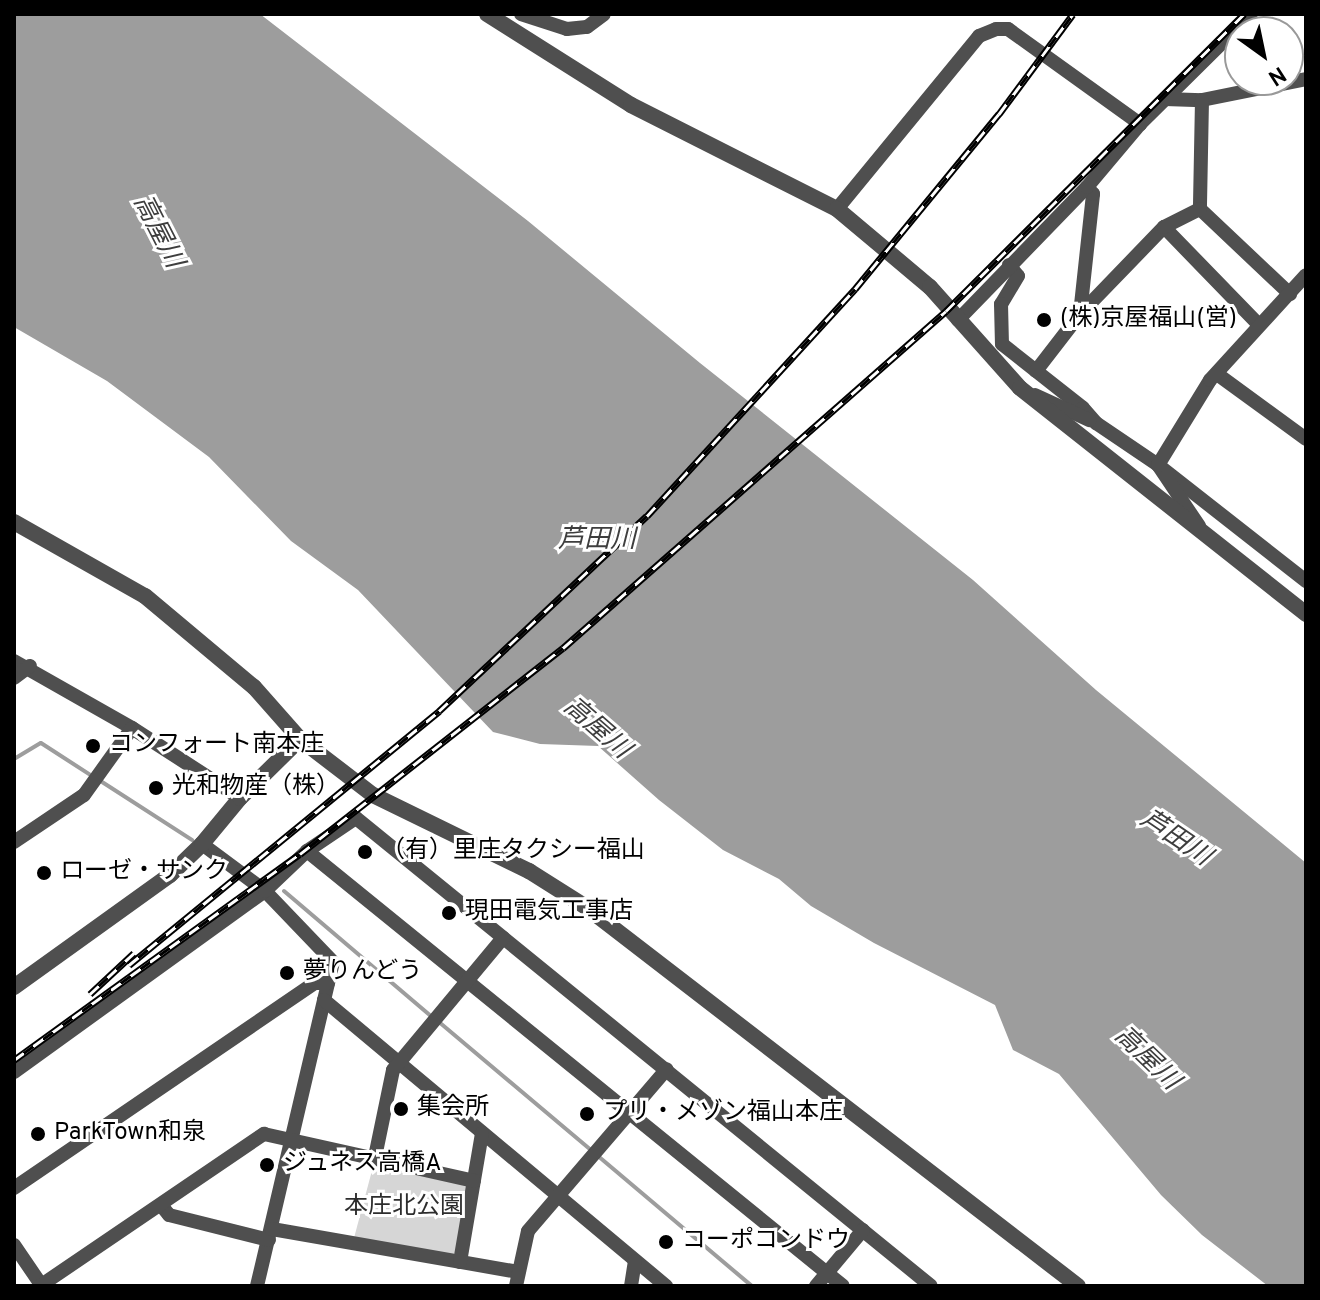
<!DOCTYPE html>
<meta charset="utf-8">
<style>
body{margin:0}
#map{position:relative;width:1320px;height:1300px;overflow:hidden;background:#fff;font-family:Overpass,"Noto Sans JP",sans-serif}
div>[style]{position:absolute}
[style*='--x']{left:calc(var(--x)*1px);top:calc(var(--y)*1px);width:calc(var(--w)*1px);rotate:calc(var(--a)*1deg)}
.green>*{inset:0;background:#d6d6d6}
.water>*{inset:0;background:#9d9d9d}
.stream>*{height:4px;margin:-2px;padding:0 2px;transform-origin:2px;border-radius:2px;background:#9d9d9d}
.minor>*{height:14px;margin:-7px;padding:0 7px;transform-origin:7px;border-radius:7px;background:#4f4f4f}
.tertiary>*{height:16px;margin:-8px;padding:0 8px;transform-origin:8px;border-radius:8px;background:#4f4f4f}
.rail>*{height:7px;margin-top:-3.5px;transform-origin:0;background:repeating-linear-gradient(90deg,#fff 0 12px,#000 0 24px);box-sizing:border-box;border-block:2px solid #000}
.dots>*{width:22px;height:22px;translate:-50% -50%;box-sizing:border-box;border:4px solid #fff;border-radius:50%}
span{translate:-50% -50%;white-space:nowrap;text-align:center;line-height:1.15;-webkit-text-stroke:6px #fff;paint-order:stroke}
.poi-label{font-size:24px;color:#000}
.left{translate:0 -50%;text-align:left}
.park-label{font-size:24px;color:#2d2d2d}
.water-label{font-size:26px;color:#3e3e3e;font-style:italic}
.frame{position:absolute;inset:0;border:16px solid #000;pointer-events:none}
.north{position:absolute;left:1224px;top:16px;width:80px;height:80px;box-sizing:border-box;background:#fff;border:2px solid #999;border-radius:50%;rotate:147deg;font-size:22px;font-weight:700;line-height:32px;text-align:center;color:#000}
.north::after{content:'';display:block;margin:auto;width:28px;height:36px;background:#000;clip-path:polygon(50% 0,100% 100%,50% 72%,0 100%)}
</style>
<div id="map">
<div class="green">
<div style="clip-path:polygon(374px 1163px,470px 1184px,458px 1251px,452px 1255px,354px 1238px)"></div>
</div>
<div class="water">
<div style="clip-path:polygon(14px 14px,260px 14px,528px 221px,700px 363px,973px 580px,1096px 690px,1306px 863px,1306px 1286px,1268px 1286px,1202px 1235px,1161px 1195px,1059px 1074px,1013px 1050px,995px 1005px,874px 943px,811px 906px,779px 879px,723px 850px,659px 800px,598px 746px,540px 744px,493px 732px,358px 590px,291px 541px,209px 457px,107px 381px,14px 327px)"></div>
</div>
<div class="stream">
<div style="--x:14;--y:759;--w:31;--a:-31"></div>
<div style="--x:41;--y:743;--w:61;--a:32.9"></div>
<div style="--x:99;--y:780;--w:111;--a:32.8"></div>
<div style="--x:284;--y:891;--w:194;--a:40.4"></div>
<div style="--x:439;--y:1022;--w:199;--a:40.1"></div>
<div style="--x:598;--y:1156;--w:202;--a:40.2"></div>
</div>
<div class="minor">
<div style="--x:521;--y:14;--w:48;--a:18.1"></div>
<div style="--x:567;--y:29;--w:20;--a:-6"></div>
<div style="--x:587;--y:27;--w:21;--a:-37"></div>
<div style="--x:1165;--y:99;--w:37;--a:2"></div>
<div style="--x:1202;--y:100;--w:106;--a:-11.4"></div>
<div style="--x:1202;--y:100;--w:109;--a:91.1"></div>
<div style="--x:1200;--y:209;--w:124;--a:43.4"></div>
<div style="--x:837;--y:209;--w:224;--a:-50.6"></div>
<div style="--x:979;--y:36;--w:18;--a:-22"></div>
<div style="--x:996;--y:29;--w:12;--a:0"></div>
<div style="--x:1008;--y:29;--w:163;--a:35.7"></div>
<div style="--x:1164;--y:227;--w:135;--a:45.9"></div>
<div style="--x:1009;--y:265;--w:14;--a:51"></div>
<div style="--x:1018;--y:276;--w:33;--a:121"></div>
<div style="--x:1001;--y:304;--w:40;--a:88.6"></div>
<div style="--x:1002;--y:344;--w:103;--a:38.3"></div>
<div style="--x:1083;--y:408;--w:20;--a:49"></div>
<div style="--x:1096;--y:423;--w:75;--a:34.1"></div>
<div style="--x:1158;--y:465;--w:188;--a:38.1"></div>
<div style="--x:1080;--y:314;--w:121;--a:-83.8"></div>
<div style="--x:1093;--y:194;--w:9;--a:-131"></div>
<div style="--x:958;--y:320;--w:185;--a:-45.9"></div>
<div style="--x:1087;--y:187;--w:82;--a:-49.9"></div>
<div style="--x:1140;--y:124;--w:156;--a:-44.7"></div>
<div style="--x:1036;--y:371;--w:72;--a:-52.3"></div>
<div style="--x:1080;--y:314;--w:121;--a:-46"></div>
<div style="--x:1164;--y:227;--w:40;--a:-26.6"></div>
<div style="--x:1217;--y:374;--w:110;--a:36.1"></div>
<div style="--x:1035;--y:395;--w:60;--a:24.8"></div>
<div style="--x:1199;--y:526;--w:73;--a:-123.9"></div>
<div style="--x:1158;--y:465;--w:100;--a:-58.5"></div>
<div style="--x:1210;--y:380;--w:142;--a:-47.6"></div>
<div style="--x:14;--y:661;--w:136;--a:29.6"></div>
<div style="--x:132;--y:728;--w:129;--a:32.9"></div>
<div style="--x:14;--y:678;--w:20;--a:-37"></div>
<div style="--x:14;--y:842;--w:84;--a:-33.9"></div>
<div style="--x:84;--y:795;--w:82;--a:-54.4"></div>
<div style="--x:202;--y:844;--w:79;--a:36.7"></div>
<div style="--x:265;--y:891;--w:98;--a:46.2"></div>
<div style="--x:333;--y:962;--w:333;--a:103.2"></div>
<div style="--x:307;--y:851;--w:59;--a:-34"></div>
<div style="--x:356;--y:818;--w:741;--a:39.14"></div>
<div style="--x:324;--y:1000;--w:446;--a:39.9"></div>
<div style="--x:14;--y:1072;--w:309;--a:-35.8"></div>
<div style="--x:265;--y:891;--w:58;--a:-43.6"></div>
<div style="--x:307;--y:851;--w:690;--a:39.06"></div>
<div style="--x:375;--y:1157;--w:89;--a:-78.3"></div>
<div style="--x:393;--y:1070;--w:172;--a:-50.2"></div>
<div style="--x:14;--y:1188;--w:364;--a:-34.3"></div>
<div style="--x:315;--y:983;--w:13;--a:0"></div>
<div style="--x:161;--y:1205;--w:13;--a:51"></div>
<div style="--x:169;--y:1215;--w:103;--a:14"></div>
<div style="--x:272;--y:1229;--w:250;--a:9.9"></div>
<div style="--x:14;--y:1245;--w:50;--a:55.7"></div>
<div style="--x:460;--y:1262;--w:131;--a:-80.3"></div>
<div style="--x:40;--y:1286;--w:271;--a:-34.2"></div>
<div style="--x:264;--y:1134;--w:215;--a:12.6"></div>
<div style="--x:516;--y:1286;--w:56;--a:-77.7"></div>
<div style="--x:528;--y:1231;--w:213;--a:-49.4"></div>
<div style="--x:631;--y:1286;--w:25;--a:-81"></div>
<div style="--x:816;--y:1286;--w:73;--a:-50"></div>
</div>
<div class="tertiary">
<div style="--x:487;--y:14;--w:170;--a:32.3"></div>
<div style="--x:631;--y:105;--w:231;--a:26.8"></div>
<div style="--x:837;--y:209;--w:121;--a:40"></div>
<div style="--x:930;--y:287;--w:135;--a:48.3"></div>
<div style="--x:1020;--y:388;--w:365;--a:38.3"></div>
<div style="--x:14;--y:522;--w:150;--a:29.5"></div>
<div style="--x:145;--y:596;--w:142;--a:39.9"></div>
<div style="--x:254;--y:687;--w:69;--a:48.5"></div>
<div style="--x:300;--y:739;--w:92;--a:37.5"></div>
<div style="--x:373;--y:795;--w:174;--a:26"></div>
<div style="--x:529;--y:871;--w:67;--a:32.3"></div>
<div style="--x:586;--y:907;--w:621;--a:37.61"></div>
<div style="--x:14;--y:987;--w:192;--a:-35.7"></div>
<div style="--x:170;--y:875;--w:45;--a:-44.1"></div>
<div style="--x:202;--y:844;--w:60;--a:-50.4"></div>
<div style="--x:240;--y:798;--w:84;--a:-44.5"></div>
</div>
<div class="rail">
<div style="--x:129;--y:965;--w:401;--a:-39.3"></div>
<div style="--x:439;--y:711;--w:285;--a:-43.2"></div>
<div style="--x:647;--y:516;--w:308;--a:-47.5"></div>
<div style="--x:855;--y:289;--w:227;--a:-50.6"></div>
<div style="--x:999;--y:114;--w:124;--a:-53.5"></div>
<div style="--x:90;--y:994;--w:60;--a:-43"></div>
<div style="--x:14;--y:1060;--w:352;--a:-35.8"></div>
<div style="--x:300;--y:854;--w:334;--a:-38.1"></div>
<div style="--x:563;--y:648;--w:510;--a:-41.34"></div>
<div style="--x:946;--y:311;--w:421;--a:-44.9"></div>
</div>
<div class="dots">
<div style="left:1044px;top:320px;background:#000"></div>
<div style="left:93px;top:746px;background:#000"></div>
<div style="left:156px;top:788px;background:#000"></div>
<div style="left:365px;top:852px;background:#000"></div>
<div style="left:44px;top:873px;background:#000"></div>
<div style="left:449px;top:913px;background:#000"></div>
<div style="left:287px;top:973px;background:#000"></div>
<div style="left:401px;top:1109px;background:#000"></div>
<div style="left:587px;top:1114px;background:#000"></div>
<div style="left:38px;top:1134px;background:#000"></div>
<div style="left:267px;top:1165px;background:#000"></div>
<div style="left:666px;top:1242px;background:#000"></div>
</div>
<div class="poi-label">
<span class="left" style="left:1060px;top:320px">(株)京屋福山(営)</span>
<span class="left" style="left:109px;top:746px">コンフォート南本庄</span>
<span class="left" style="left:172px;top:788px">光和物産（株）</span>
<span class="left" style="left:381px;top:852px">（有）里庄タクシー福山</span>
<span class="left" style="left:60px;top:873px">ローゼ・サンク</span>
<span class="left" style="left:465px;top:913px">現田電気工事店</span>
<span class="left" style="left:303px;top:973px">夢りんどう</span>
<span class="left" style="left:417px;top:1109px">集会所</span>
<span class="left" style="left:603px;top:1114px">プリ・メゾン福山本庄</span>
<span class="left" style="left:54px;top:1134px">ParkTown和泉</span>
<span class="left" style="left:283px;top:1165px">ジュネス高橋A</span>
<span class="left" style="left:682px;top:1242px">コーポコンドウ</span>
</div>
<div class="park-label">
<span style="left:404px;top:1208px">本庄北公園</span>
</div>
<div class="water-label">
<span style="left:157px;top:232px;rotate:63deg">高屋川</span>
<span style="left:597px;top:541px">芦田川</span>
<span style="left:596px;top:729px;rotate:41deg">高屋川</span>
<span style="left:1175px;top:839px;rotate:34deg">芦田川</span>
<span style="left:1146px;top:1059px;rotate:44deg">高屋川</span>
</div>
<div class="frame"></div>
<div class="north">N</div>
</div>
